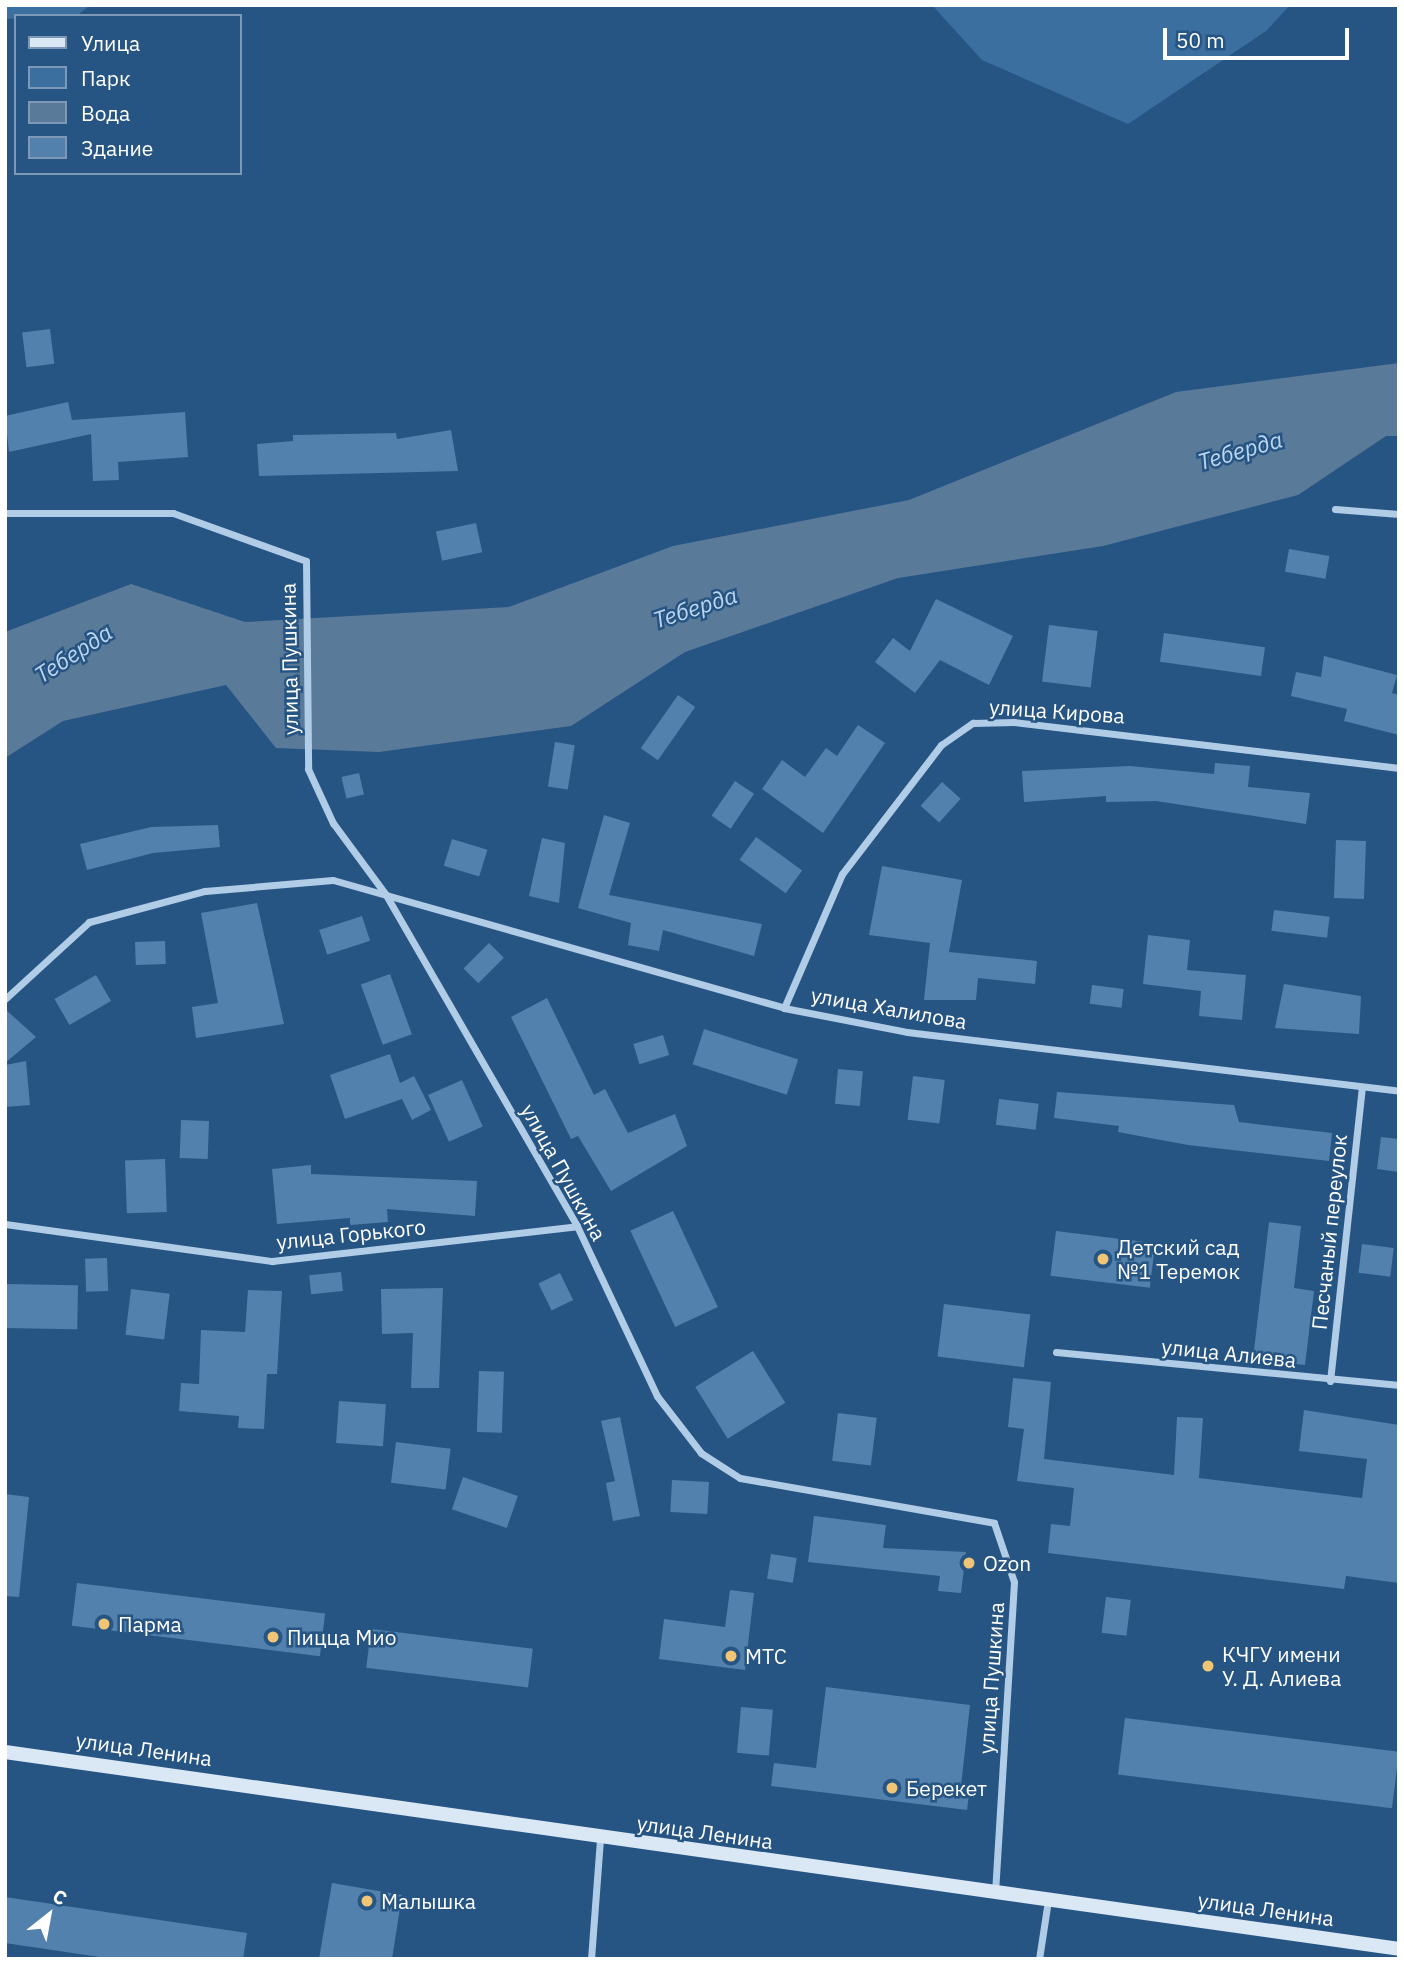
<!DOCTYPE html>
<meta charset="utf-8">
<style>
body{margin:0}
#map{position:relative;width:1404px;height:1964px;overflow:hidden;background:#275583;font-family:"IBM Plex Sans",sans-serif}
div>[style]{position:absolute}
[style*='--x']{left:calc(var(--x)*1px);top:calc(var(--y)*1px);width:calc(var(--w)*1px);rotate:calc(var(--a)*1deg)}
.green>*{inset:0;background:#3b6fa0}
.water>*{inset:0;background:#5a7a9a}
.building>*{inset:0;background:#5381ad;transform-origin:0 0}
.minor>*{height:7px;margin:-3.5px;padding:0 3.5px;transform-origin:3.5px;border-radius:3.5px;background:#b0cce7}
.secondary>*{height:14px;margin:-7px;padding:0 7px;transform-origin:7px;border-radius:7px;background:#dae8f6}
.dots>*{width:19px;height:19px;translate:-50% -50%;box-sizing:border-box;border:4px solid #275583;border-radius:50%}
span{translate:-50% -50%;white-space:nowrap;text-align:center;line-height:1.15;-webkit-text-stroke:5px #275583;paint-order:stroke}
.street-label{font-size:21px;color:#fff}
.poi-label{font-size:21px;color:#fff}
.left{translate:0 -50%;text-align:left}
.water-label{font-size:23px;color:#bcd6ef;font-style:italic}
.frame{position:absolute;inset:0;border:7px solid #fff;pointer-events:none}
.legend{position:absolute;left:14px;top:14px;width:228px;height:161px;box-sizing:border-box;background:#275583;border:2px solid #7d99b5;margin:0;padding:9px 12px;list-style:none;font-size:21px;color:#fff}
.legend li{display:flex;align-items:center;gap:14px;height:35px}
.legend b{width:35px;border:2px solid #7d99b5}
.north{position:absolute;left:14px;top:1880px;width:70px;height:70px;-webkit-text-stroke:5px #275583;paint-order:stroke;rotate:31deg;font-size:19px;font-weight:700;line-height:28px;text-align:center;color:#fff}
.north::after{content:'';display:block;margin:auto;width:24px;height:32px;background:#fff;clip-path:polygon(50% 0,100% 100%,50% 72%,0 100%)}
.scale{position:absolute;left:1163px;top:28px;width:186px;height:32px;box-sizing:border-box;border:4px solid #fff;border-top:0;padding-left:9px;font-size:21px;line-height:24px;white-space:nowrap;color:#fff;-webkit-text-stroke:5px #275583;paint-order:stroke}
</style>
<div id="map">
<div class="green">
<div style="clip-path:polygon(5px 5px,90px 5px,78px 15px,5px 19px)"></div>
<div style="clip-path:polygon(932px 5px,1290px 5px,1266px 31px,1128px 124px,982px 60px)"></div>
</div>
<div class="water">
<div style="clip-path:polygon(1399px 363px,1399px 436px,1386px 436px,1298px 495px,1103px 546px,898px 578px,685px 652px,571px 726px,379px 752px,276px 748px,226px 685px,63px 721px,5px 758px,5px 632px,131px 584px,245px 622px,509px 607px,673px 546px,909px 500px,1176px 392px)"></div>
</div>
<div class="building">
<div style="left:50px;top:329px;width:35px;height:28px;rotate:83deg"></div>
<div style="clip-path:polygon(68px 402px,72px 420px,185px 412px,188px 457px,118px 462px,119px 480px,93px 481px,91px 434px,9px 452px,5px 416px)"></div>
<div style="clip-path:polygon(451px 430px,458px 471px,259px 476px,257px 444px,293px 441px,293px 435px,396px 433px,397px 439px)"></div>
<div style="left:476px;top:523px;width:30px;height:41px;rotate:78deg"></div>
<div style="left:1289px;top:549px;width:41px;height:23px;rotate:10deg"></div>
<div style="clip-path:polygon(936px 599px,1013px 636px,989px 685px,940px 660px,915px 693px,875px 662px,893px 638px,910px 651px)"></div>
<div style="left:1049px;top:625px;width:49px;height:57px;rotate:7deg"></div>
<div style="left:1164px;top:633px;width:102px;height:29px;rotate:8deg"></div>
<div style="clip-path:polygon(1324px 656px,1397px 675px,1392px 693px,1399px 695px,1399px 735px,1344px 721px,1347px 709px,1291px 696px,1296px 672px,1321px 677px)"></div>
<div style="left:678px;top:695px;width:21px;height:65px;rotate:35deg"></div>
<div style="clip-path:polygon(858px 725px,885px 743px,823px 833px,762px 789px,782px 760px,805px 777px,826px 748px,837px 756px)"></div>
<div style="left:555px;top:742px;width:20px;height:45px;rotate:9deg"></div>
<div style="clip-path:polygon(1215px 763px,1250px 766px,1248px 787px,1310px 793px,1306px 824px,1156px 801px,1106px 802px,1106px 796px,1024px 802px,1022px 771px,1130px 766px,1214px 774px)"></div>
<div style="left:359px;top:773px;width:22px;height:18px;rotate:77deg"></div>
<div style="left:735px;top:781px;width:23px;height:42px;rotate:34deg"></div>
<div style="left:942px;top:782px;width:25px;height:32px;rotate:42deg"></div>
<div style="clip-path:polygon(604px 815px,630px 823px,609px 895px,762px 924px,754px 956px,663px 930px,659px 951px,628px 945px,631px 923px,578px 908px)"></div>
<div style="clip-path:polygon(218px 825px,220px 847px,153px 853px,87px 870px,80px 844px,151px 827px)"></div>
<div style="left:756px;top:837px;width:57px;height:28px;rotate:36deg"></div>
<div style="clip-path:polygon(542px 838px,565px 843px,559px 903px,529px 896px)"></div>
<div style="left:452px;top:839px;width:37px;height:28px;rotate:17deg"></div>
<div style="left:1336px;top:840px;width:30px;height:58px;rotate:2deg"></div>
<div style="clip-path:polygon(882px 866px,962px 880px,949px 952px,1037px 961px,1035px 984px,978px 978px,976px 1000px,924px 1000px,930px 943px,869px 935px)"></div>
<div style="clip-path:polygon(257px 903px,284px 1024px,196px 1038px,192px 1007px,218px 1003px,201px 913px)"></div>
<div style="left:1274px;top:910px;width:56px;height:21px;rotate:7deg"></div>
<div style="left:362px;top:916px;width:26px;height:45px;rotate:72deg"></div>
<div style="clip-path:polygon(1148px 935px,1190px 940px,1187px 970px,1246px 975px,1242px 1020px,1199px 1016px,1201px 991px,1143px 984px)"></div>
<div style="left:165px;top:941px;width:23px;height:30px;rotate:88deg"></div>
<div style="left:489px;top:943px;width:21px;height:36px;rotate:45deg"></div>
<div style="left:390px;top:974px;width:64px;height:31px;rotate:70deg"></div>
<div style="left:96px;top:975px;width:30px;height:48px;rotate:60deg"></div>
<div style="clip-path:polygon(1284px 984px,1361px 996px,1359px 1034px,1275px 1028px)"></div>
<div style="left:1092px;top:985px;width:32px;height:19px;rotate:7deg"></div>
<div style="clip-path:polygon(547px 998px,594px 1095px,605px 1089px,628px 1133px,675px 1114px,687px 1146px,611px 1191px,578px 1136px,571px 1139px,511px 1017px)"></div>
<div style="clip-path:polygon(5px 1009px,36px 1037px,5px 1063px)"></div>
<div style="left:704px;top:1029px;width:99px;height:37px;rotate:18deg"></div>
<div style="left:663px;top:1035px;width:21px;height:31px;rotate:73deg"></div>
<div style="clip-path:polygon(390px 1054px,400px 1083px,414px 1076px,431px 1110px,412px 1120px,402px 1099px,345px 1119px,330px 1075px)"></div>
<div style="clip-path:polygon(26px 1061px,30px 1105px,5px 1107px,5px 1065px)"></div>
<div style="left:838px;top:1069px;width:25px;height:35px;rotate:5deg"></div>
<div style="left:913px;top:1076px;width:32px;height:44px;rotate:7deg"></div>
<div style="left:462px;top:1080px;width:51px;height:37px;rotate:66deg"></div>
<div style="clip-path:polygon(1057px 1092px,1234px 1105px,1239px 1122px,1332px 1133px,1329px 1161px,1188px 1145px,1118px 1132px,1119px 1126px,1054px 1118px)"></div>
<div style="left:999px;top:1099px;width:40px;height:26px;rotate:7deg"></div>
<div style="left:181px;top:1120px;width:28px;height:38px;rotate:2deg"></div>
<div style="clip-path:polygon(1381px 1137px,1399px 1139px,1399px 1172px,1377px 1169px)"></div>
<div style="left:165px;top:1159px;width:53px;height:40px;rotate:88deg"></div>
<div style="clip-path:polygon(311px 1165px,311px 1174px,477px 1181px,475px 1216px,387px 1209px,388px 1222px,350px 1225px,350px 1218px,277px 1224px,272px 1169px)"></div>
<div style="left:673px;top:1211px;width:106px;height:47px;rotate:65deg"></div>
<div style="clip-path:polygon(1269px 1222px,1301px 1226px,1294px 1288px,1314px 1291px,1305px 1365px,1253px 1359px)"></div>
<div style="left:1056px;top:1231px;width:100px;height:45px;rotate:7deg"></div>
<div style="left:1362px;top:1244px;width:32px;height:29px;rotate:7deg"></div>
<div style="left:107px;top:1258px;width:33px;height:22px;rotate:88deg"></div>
<div style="left:341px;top:1272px;width:19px;height:32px;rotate:84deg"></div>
<div style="left:560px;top:1273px;width:30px;height:24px;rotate:64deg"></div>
<div style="left:5px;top:1284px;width:73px;height:44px;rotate:1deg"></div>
<div style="clip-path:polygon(443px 1288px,439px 1388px,411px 1388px,413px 1333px,382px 1334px,381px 1289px)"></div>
<div style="left:131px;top:1289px;width:39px;height:46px;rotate:7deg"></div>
<div style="clip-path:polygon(248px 1290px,282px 1291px,277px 1374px,267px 1374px,264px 1429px,238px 1428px,239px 1416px,179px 1411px,181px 1383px,199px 1384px,201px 1330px,245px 1332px)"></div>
<div style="left:944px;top:1304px;width:87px;height:53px;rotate:7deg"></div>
<div style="left:753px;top:1351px;width:61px;height:68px;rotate:58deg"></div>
<div style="left:479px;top:1371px;width:25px;height:61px;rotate:2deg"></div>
<div style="clip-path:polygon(1013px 1378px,1051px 1382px,1044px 1459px,1174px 1475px,1177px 1417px,1203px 1418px,1199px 1478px,1362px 1498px,1367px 1459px,1299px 1451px,1304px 1410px,1399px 1425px,1399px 1583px,1346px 1576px,1344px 1589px,1048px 1553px,1051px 1524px,1070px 1526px,1074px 1488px,1017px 1481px,1024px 1429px,1008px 1427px)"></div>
<div style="left:339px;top:1401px;width:47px;height:42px;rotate:4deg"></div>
<div style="left:838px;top:1413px;width:39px;height:48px;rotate:7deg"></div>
<div style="clip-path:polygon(620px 1417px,640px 1516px,613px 1521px,606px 1483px,615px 1481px,601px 1421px)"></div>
<div style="left:396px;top:1442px;width:55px;height:41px;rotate:7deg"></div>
<div style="left:463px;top:1477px;width:58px;height:34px;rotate:19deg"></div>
<div style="left:672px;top:1480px;width:37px;height:32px;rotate:3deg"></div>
<div style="clip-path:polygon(5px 1494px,29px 1497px,19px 1597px,5px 1596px)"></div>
<div style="clip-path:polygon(814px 1516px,886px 1525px,883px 1548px,966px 1552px,961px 1593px,938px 1591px,940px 1576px,808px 1562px)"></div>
<div style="left:771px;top:1554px;width:26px;height:25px;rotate:9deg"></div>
<div style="left:77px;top:1583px;width:250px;height:43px;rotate:7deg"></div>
<div style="clip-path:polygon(730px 1590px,754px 1593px,745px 1670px,659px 1659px,664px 1619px,725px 1627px)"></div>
<div style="left:1106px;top:1597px;width:25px;height:36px;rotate:7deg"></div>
<div style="left:371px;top:1629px;width:163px;height:39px;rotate:7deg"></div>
<div style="clip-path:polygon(826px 1687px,970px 1705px,961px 1786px,970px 1787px,967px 1810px,771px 1786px,774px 1763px,816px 1768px)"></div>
<div style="left:741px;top:1707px;width:32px;height:46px;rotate:5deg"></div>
<div style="left:1125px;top:1718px;width:276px;height:57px;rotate:7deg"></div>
<div style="clip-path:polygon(332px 1883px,402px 1895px,392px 1959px,319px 1959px)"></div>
<div style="clip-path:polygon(5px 1897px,247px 1933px,243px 1959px,113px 1959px,5px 1943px)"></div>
</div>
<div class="minor">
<div style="--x:1335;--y:509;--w:64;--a:4.5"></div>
<div style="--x:5;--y:513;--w:168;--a:0"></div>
<div style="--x:173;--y:513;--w:141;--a:19.8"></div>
<div style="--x:306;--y:561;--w:208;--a:89.4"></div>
<div style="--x:308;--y:769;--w:60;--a:65.2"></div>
<div style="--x:333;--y:823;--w:89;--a:53.6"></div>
<div style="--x:386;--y:895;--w:382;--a:60"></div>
<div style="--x:577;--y:1226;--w:188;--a:64.8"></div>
<div style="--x:657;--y:1396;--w:72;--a:52.3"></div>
<div style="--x:701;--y:1453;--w:46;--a:32.7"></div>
<div style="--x:740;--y:1478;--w:258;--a:10"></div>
<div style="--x:994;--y:1523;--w:62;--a:71.3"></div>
<div style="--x:1014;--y:1582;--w:311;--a:93.5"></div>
<div style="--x:5;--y:999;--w:114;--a:-42.5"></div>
<div style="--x:89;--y:922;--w:120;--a:-15"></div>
<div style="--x:205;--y:891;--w:128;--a:-4.9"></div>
<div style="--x:333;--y:880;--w:469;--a:15.8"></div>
<div style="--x:784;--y:1008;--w:125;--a:11"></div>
<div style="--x:907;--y:1032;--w:496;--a:6.8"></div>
<div style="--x:784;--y:1008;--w:146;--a:-66.6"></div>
<div style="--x:842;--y:874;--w:163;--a:-52.5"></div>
<div style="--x:941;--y:745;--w:39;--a:-35"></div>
<div style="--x:973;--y:723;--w:41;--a:-1.4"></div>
<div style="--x:1014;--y:722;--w:388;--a:6.8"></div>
<div style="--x:5;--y:1224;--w:270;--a:7.9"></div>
<div style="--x:272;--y:1261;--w:307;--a:-6.5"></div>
<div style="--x:1056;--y:1352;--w:345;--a:5.5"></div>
<div style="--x:1330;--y:1381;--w:296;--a:-83.8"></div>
<div style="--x:591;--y:1959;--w:121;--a:-85.7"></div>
<div style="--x:1039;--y:1959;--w:60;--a:-81.3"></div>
</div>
<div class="secondary">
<div style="--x:5;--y:1752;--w:1408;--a:8.04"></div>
</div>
<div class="dots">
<div style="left:1103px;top:1259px;background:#f0c575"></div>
<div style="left:969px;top:1563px;background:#f0c575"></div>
<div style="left:104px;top:1624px;background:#f0c575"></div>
<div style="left:273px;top:1637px;background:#f0c575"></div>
<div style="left:731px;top:1656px;background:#f0c575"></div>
<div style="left:1208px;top:1666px;background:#f0c575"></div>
<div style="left:892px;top:1788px;background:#f0c575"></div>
<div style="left:367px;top:1901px;background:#f0c575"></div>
</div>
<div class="street-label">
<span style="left:289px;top:659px;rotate:-91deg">улица Пушкина</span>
<span style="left:1057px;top:711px;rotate:4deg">улица Кирова</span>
<span style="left:889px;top:1008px;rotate:10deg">улица Халилова</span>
<span style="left:564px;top:1172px;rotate:61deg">улица Пушкина</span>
<span style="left:1329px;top:1232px;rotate:-84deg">Песчаный переулок</span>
<span style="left:351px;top:1234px;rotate:-6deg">улица Горького</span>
<span style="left:1229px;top:1353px;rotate:6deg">улица Алиева</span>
<span style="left:991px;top:1678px;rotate:-86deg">улица Пушкина</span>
<span style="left:144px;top:1749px;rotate:8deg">улица Ленина</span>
<span style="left:705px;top:1832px;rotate:8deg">улица Ленина</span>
<span style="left:1266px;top:1909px;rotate:8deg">улица Ленина</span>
</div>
<div class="poi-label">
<span class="left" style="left:1117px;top:1259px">Детский сад<br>№1 Теремок</span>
<span class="left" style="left:983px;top:1563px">Ozon</span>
<span class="left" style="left:118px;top:1624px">Парма</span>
<span class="left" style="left:287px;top:1637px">Пицца Мио</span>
<span class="left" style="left:1222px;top:1666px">КЧГУ имени<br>У. Д. Алиева</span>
<span class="left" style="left:745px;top:1656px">МТС</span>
<span class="left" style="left:906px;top:1788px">Берекет</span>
<span class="left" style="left:381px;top:1901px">Малышка</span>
</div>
<div class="water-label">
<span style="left:1240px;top:450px;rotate:-16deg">Теберда</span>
<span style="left:695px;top:607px;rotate:-18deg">Теберда</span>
<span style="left:73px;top:653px;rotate:-33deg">Теберда</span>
</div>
<div class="frame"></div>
<ul class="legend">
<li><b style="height:9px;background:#dae8f6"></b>Улица</li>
<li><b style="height:19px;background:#3b6fa0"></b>Парк</li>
<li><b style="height:19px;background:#5a7a9a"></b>Вода</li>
<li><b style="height:19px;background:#5381ad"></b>Здание</li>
</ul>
<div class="north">С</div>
<div class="scale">50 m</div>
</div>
